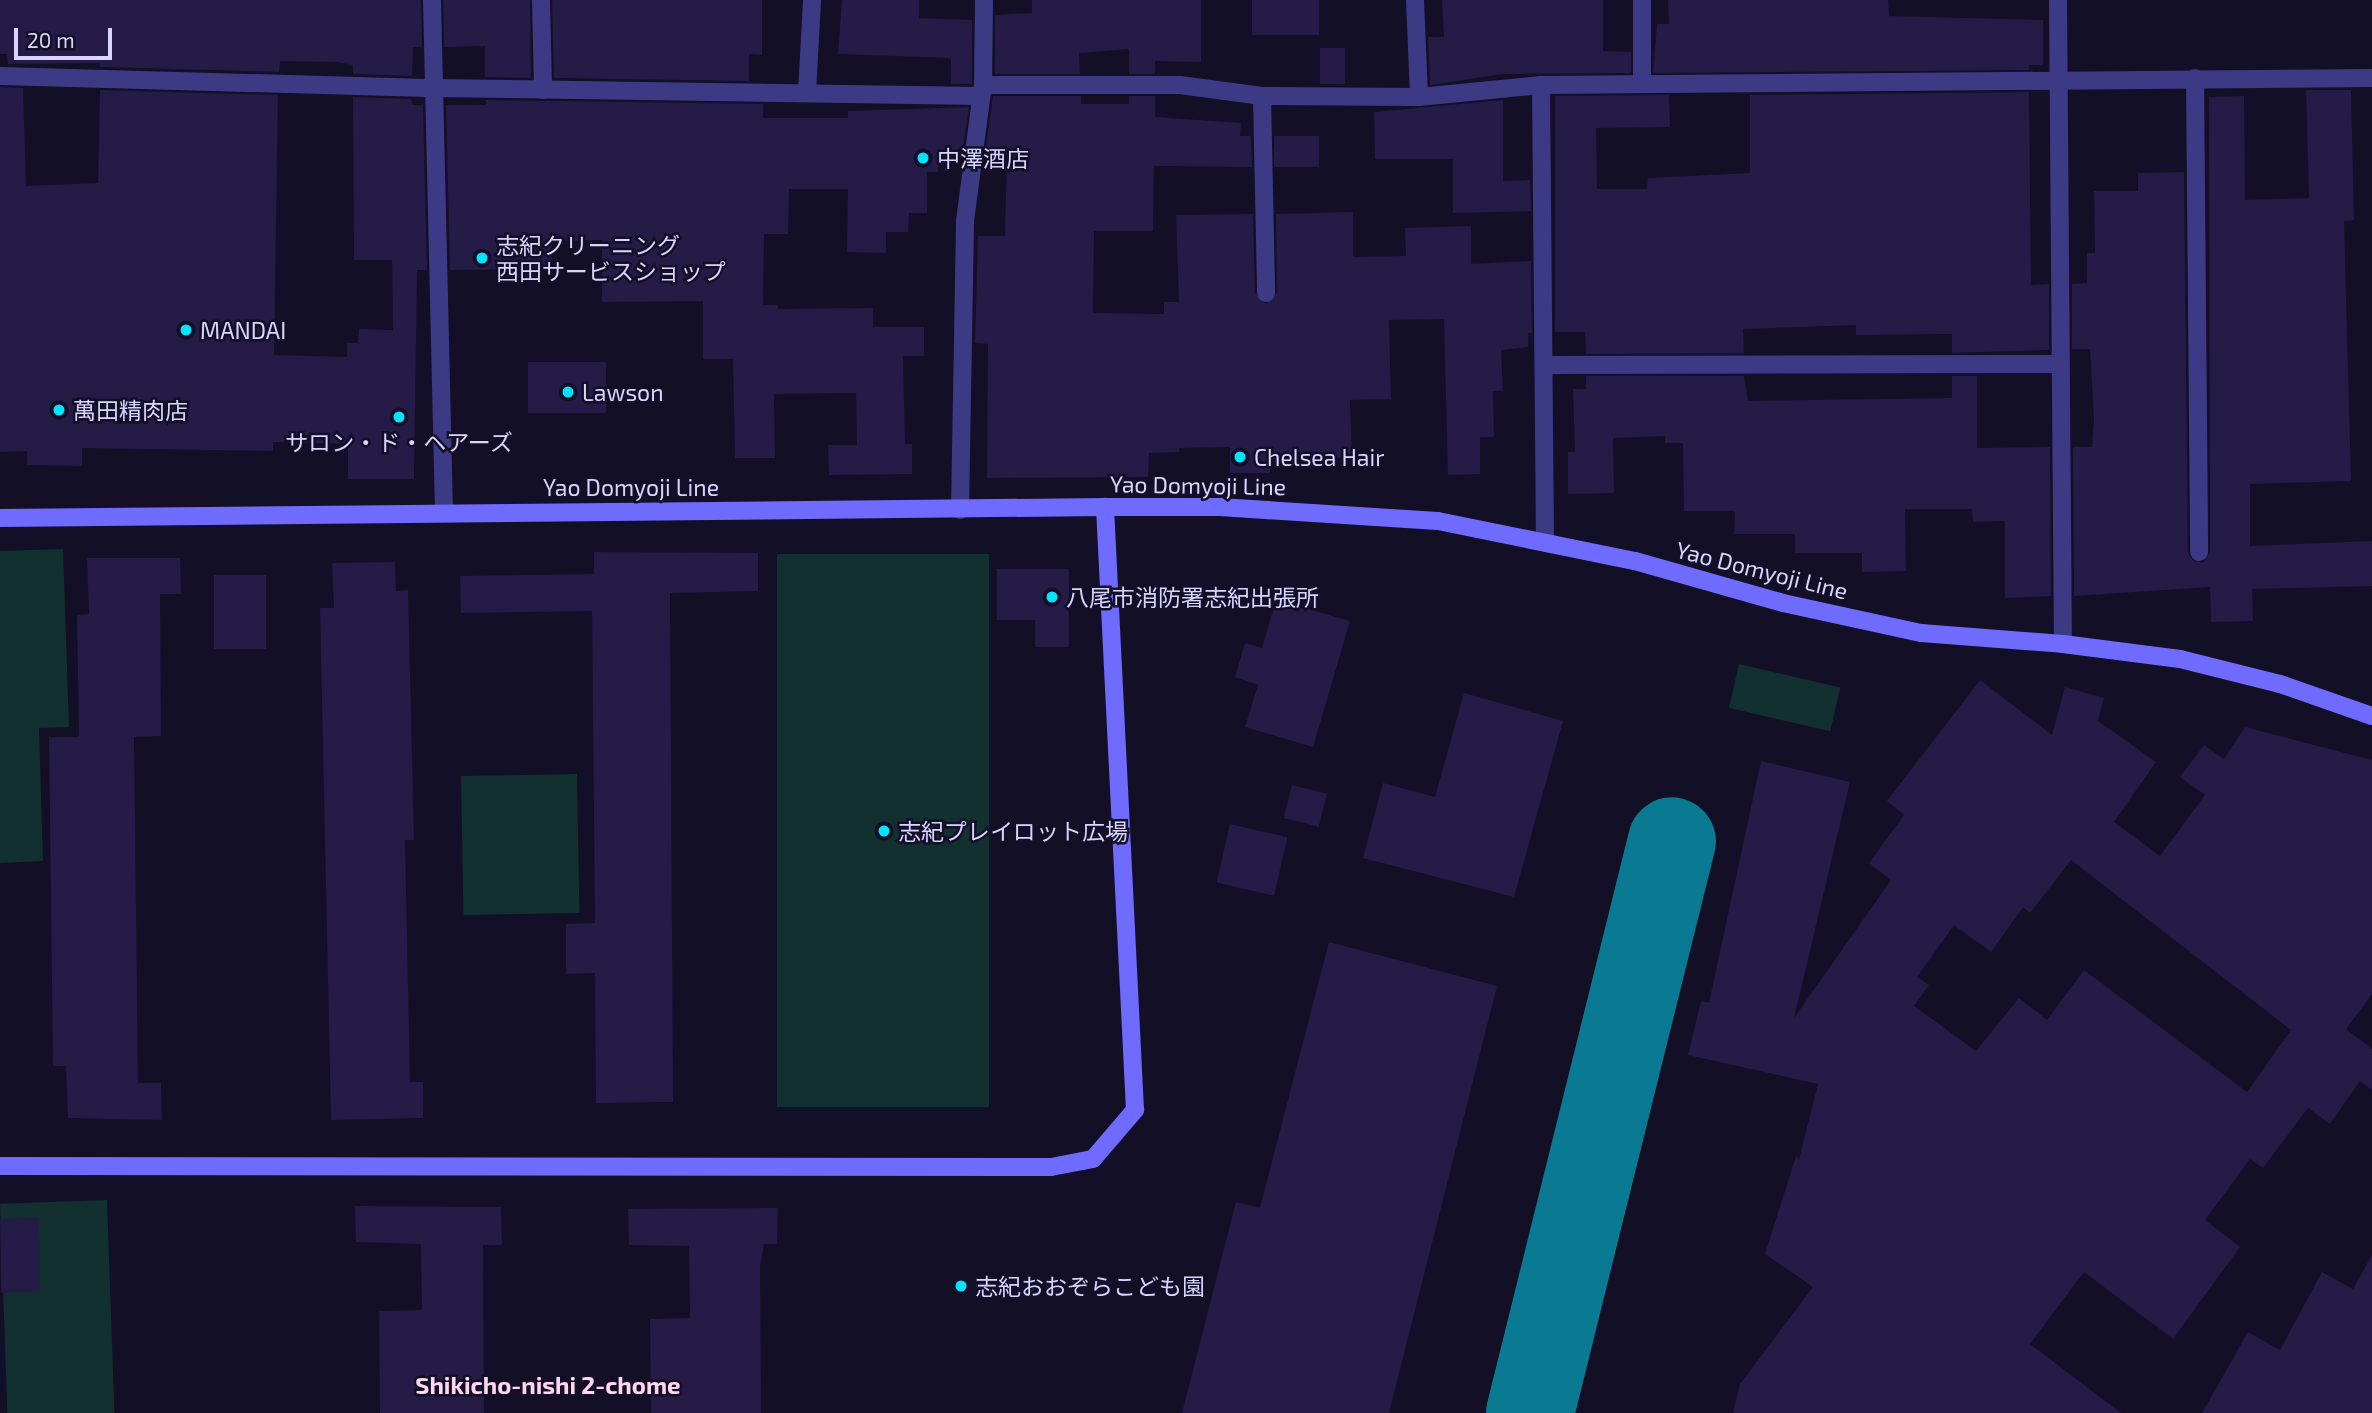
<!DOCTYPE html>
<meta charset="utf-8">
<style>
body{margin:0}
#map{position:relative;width:2372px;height:1413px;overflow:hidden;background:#130f26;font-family:"Exo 2","Noto Sans JP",sans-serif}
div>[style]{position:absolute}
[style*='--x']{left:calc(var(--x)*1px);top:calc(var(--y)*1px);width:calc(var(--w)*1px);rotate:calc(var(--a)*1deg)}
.green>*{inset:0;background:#12302f;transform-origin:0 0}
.taxiway>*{height:88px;margin:-44px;padding:0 44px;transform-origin:44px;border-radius:44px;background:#0a7a92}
.building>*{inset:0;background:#241b47;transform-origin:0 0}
.street>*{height:18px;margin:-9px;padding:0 9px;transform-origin:9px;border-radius:9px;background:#3d3a85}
.secondary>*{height:18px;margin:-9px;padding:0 9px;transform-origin:9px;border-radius:9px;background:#6f6bff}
.dots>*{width:19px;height:19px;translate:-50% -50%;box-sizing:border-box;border:4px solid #130f26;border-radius:50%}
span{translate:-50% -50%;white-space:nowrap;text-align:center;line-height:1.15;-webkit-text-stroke:5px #130f26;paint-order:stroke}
.poi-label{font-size:23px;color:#d9d4ff}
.left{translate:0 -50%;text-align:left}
.street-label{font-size:23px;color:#d9d4ff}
.neighbourhood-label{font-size:24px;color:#ffd6f0;font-weight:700}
.scale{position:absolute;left:14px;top:28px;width:98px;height:32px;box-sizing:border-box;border:4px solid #d9d4ff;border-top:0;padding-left:9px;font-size:21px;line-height:24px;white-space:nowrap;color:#d9d4ff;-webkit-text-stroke:5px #130f26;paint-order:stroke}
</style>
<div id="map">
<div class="green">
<div style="clip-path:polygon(63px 549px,69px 727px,39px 728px,43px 861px,0 863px,0 551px)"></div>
<div style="left:989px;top:554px;width:553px;height:212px;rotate:90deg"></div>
<div style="left:1739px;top:664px;width:104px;height:45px;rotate:13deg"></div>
<div style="left:577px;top:774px;width:139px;height:116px;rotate:89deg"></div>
<div style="left:107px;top:1200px;width:213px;height:107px;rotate:88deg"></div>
</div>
<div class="taxiway">
<div style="--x:1530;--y:1413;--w:589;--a:-76.06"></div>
</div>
<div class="building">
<div style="clip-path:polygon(0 0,421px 0,422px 47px,413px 47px,412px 76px,353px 74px,353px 65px,337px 62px,280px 61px,279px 72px,100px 67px,100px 63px,8px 64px,7px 54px,0 54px)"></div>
<div style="clip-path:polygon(443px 0,530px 0,531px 78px,485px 77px,485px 46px,444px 47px)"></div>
<div style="clip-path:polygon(552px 0,762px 0,762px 55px,749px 54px,749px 81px,554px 78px)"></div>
<div style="clip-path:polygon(842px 0,919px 0,919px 18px,972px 20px,972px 84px,951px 84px,951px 58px,838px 54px)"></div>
<div style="clip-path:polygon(1032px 0,1201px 0,1201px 62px,1155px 61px,1155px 74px,1129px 74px,1129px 49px,1079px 53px,1080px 74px,995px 74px,995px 15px,1032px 13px)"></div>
<div style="left:1252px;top:0;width:67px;height:35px"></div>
<div style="clip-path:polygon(1442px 0,1603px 0,1603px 51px,1631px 52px,1631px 73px,1503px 74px,1430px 85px,1428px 37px,1444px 37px)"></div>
<div style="clip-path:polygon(1668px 0,1888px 0,1889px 16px,2043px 20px,2043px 65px,2029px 65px,2029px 70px,1653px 73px,1657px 24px,1669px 24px)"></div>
<div style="left:1320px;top:48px;width:25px;height:36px"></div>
<div style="clip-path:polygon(0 87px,23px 88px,26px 186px,98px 183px,100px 90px,278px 95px,274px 355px,347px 357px,347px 343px,358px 343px,359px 329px,393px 330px,392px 260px,354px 260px,353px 97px,411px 99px,413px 105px,423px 105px,427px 270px,417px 270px,414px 479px,348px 479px,348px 444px,273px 442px,273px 451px,82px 448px,82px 466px,27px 465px,27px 451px,0 452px)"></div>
<div style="clip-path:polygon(2306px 90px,2351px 90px,2354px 220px,2344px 221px,2351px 481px,2250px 484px,2250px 546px,2372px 541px,2372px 586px,2252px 589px,2253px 621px,2211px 622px,2210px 587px,2074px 596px,2073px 447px,2092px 447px,2094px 419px,2090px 349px,2072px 349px,2072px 284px,2087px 283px,2087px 253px,2095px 253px,2094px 191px,2138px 191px,2138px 173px,2184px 172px,2188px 552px,2193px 561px,2204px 562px,2210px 552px,2209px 97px,2244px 96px,2245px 200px,2309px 198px)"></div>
<div style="clip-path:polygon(2029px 92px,2031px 285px,2049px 284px,2049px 350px,1952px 353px,1952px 334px,1856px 335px,1856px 325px,1743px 329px,1744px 353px,1586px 354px,1585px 332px,1555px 332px,1555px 96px,1669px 95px,1670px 127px,1596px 128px,1597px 189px,1647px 189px,1648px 178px,1750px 173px,1750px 95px)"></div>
<div style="clip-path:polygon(993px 96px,1081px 96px,1081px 104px,1129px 104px,1129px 96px,1155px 96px,1155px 117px,1241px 123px,1240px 136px,1251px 136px,1252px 167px,1154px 166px,1153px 231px,1094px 231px,1093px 313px,1164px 314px,1164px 302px,1179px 302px,1176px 215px,1253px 214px,1255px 293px,1266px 304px,1277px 293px,1276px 214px,1353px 212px,1353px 257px,1406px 256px,1405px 228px,1471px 226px,1471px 264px,1531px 261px,1532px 333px,1528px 333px,1528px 347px,1501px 350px,1503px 391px,1493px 391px,1494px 437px,1480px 437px,1480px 474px,1448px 475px,1444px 319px,1389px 320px,1391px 399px,1350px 400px,1352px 458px,1270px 459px,1270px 473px,1230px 473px,1230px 447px,1179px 448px,1179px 452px,1149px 453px,1148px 477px,987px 478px,988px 344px,975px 343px,978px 236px,1005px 236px,1007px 154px,985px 154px)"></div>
<div style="clip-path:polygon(486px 100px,763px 104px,763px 118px,848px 118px,848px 111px,969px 107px,962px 155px,938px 155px,938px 172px,927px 172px,927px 213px,909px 213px,908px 232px,886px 232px,886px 253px,847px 252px,848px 189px,789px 189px,788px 234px,764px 234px,763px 305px,778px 305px,778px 309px,873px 308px,873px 327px,924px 327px,924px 356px,903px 356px,905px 444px,912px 444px,912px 474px,829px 475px,828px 445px,857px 445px,856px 393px,774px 394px,775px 458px,735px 458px,733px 359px,703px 359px,703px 301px,602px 302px,602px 240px,551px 241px,552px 269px,450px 270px,446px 105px,486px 105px)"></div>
<div style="clip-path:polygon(1503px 100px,1503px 181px,1530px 180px,1531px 211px,1453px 213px,1453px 159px,1375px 159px,1374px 112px)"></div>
<div style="left:1274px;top:136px;width:45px;height:31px"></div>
<div style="left:528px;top:362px;width:78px;height:51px"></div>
<div style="clip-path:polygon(1586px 376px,1744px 376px,1748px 401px,1952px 398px,1952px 376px,1977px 376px,1977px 448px,2050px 447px,2051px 596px,2005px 598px,2005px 521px,1973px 522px,1972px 509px,1905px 509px,1906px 571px,1862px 572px,1862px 553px,1795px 553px,1795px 534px,1734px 534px,1735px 511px,1684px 511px,1683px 443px,1665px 443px,1665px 436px,1613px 438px,1614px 493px,1568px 494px,1568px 452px,1575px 452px,1573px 389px,1586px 389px)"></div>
<div style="clip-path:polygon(594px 552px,758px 553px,758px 591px,670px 593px,673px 1102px,596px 1103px,595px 973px,566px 974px,566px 924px,595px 923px,592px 611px,461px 613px,460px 576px,594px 574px)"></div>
<div style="clip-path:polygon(87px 558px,180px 558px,181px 594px,160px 594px,161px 736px,134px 737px,138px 1083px,161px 1083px,162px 1120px,68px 1118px,66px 1066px,53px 1066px,49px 737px,79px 737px,77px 615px,89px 614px)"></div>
<div style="clip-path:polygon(395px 562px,396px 591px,408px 590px,414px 840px,405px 840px,410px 1082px,423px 1082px,423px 1118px,331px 1120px,320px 608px,334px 608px,332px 563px)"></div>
<div style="clip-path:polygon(997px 569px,1069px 569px,1069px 647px,1035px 647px,1035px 620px,997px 620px)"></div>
<div style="left:214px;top:575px;width:52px;height:74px"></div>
<div style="clip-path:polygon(1276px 600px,1350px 621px,1313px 747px,1245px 727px,1258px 685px,1235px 677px,1245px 643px,1262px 648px)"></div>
<div style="clip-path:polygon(evenodd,1980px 680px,2052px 735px,2065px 687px,2104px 698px,2098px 721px,2156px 762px,2114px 822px,2160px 856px,2205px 795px,2180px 777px,2204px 745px,2224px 759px,2245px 727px,2372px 760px,2372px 994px,2346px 1029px,2372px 1049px,2372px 1090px,2360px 1081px,2330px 1124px,2308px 1108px,2263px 1168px,2250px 1159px,2205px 1220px,2240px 1247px,2173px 1339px,2084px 1272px,2030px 1344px,2121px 1413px,1733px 1413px,1740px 1384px,1813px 1287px,1765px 1254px,1796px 1156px,1799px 1159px,1818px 1084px,1688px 1055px,1701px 1001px,1709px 1003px,1761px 761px,1850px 782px,1794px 1018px,1891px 880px,1869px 863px,1904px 815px,1887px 801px,1980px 680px,2071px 860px,2291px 1030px,2247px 1092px,2084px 970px,2047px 1020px,2019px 998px,1976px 1051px,1914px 1006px,1929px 985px,1917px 977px,1954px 925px,1991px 952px,2023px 907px,2030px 913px,2071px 860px)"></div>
<div style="clip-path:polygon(1464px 693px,1563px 721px,1514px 897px,1363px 858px,1383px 783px,1435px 797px)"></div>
<div style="left:1292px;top:785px;width:36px;height:34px;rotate:14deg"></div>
<div style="left:1230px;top:824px;width:59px;height:60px;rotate:13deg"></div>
<div style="clip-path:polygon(1329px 942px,1497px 986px,1389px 1413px,1182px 1413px,1236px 1202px,1260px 1208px)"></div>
<div style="clip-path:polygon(355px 1206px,501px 1207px,502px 1245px,483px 1245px,484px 1413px,380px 1413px,379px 1311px,422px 1310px,421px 1244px,356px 1242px)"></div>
<div style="clip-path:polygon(778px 1208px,777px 1244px,764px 1244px,760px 1267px,761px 1413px,651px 1413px,650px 1319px,690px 1318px,689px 1246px,629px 1245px,628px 1209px)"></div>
<div style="left:39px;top:1218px;width:74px;height:39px;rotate:89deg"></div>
<div style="clip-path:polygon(2372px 1255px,2372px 1413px,2202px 1413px,2248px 1332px,2280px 1350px,2322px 1272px,2353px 1289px)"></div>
</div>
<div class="street">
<div style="--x:432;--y:0;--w:512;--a:88.66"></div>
<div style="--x:541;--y:0;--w:90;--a:88.7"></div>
<div style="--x:1415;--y:0;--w:97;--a:87.6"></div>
<div style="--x:2058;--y:0;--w:644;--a:89.56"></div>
<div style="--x:0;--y:76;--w:435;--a:1.6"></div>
<div style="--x:435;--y:88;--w:546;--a:0.84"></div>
<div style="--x:2195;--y:78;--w:474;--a:89.5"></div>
<div style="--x:1642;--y:84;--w:84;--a:-90"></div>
<div style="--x:983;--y:85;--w:197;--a:0"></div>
<div style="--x:1180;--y:85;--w:83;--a:7.6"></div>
<div style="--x:1262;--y:96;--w:157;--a:0.4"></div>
<div style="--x:1419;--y:97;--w:123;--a:-5.6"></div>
<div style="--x:1541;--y:85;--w:831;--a:-0.48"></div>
<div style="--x:1541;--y:85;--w:456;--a:89.5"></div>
<div style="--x:807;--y:93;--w:93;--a:-86.9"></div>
<div style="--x:1262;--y:96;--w:197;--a:88.8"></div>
<div style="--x:1545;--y:365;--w:515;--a:-0.11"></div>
<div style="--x:960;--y:510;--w:289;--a:-89"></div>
<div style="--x:965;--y:221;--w:137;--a:-82.5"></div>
<div style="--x:983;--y:85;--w:85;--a:-89.3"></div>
</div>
<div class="secondary">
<div style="--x:0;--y:518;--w:1105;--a:-0.57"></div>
<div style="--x:1105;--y:507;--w:115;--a:0"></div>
<div style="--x:1220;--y:507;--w:218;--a:3.7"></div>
<div style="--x:1438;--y:521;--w:201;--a:11.5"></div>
<div style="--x:1635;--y:561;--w:154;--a:15.8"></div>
<div style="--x:1783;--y:603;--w:141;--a:12.3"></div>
<div style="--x:1921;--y:633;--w:142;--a:4.4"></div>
<div style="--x:2063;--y:644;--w:118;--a:7.3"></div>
<div style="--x:2180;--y:659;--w:103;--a:14"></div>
<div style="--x:2280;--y:684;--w:97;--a:19.2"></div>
<div style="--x:0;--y:1166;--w:1051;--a:0.05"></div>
<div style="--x:1051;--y:1167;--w:43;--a:-10.8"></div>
<div style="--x:1093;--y:1159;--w:65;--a:-49.4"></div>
<div style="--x:1135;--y:1110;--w:604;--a:-92.85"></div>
</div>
<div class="dots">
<div style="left:923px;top:158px;background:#00e5ff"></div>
<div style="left:482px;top:258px;background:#00e5ff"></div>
<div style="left:186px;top:330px;background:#00e5ff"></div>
<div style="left:568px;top:392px;background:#00e5ff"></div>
<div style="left:59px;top:410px;background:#00e5ff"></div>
<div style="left:399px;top:417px;background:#00e5ff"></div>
<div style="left:1240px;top:457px;background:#00e5ff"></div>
<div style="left:1052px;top:597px;background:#00e5ff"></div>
<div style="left:884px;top:831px;background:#00e5ff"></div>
<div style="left:961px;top:1286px;background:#00e5ff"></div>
</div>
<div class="poi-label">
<span class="left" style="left:937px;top:158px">中澤酒店</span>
<span class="left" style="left:496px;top:258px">志紀クリーニング<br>西田サービスショップ</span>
<span class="left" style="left:200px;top:330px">MANDAI</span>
<span class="left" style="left:582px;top:392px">Lawson</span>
<span class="left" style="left:73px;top:410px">萬田精肉店</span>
<span style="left:399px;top:442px">サロン・ド・ヘアーズ</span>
<span class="left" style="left:1254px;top:457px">Chelsea Hair</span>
<span class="left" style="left:1066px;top:597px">八尾市消防署志紀出張所</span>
<span class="left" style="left:898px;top:831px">志紀プレイロット広場</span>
<span class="left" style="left:975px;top:1286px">志紀おおぞらこども園</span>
</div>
<div class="street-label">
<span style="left:1198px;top:485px;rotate:1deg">Yao Domyoji Line</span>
<span style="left:631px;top:487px">Yao Domyoji Line</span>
<span style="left:1762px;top:570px;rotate:14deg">Yao Domyoji Line</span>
</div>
<div class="neighbourhood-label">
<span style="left:548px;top:1385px">Shikicho-nishi 2-chome</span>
</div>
<div class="scale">20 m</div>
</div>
